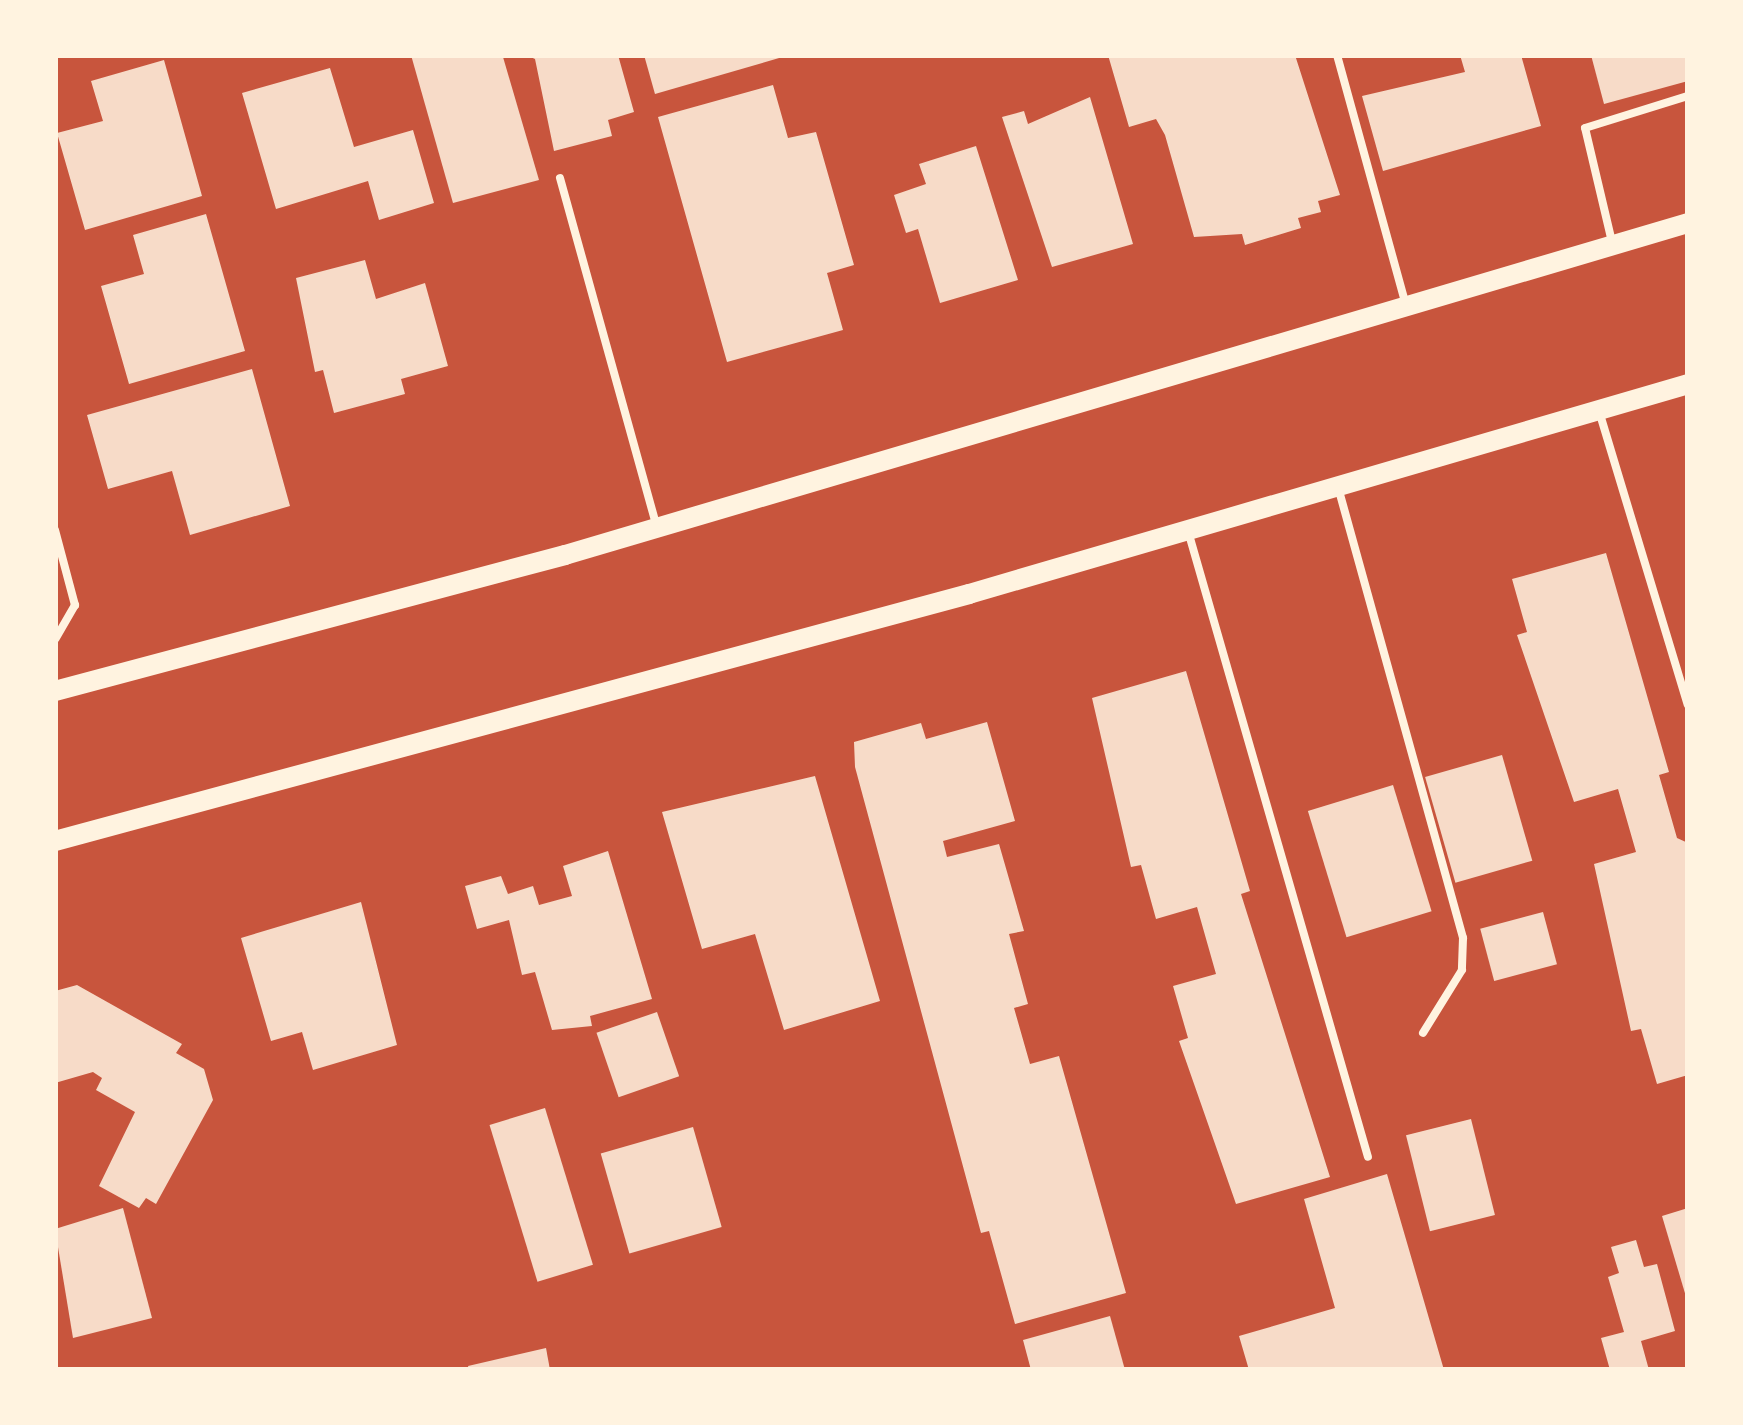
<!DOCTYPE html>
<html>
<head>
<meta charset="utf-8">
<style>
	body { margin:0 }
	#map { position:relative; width:1743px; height:1425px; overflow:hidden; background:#c8553d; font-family:Georgia,serif }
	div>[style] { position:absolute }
	.building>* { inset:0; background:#f7dbc8; transform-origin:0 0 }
	.service>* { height:8px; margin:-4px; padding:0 4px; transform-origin:4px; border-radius:4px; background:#fff3e0 }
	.secondary>* { height:20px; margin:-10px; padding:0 10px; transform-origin:10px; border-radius:10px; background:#fff3e0 }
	span { translate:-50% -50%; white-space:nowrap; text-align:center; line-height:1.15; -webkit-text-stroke:9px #fff3e0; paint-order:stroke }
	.frame { position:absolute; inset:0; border:58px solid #fff3e0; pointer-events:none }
</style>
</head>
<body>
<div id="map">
	<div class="building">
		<div style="clip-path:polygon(411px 55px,503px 57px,539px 180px,453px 203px)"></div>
		<div style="clip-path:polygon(526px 55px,618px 55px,634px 112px,608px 120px,612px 136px,554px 151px,535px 59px)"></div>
		<div style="clip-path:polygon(644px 55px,786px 55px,786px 56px,655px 94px)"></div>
		<div style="clip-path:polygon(1108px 55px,1295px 55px,1340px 195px,1318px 201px,1321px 212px,1298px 218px,1301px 228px,1245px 245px,1242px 234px,1194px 237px,1165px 135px,1156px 119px,1129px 127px)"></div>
		<div style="clip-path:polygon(1460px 55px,1521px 55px,1541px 126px,1383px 171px,1362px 96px,1465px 72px)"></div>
		<div style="clip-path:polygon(1591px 55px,1688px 55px,1688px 81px,1604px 104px)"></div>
		<div style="clip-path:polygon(164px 60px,202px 196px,85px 230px,57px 133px,103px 121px,91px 81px)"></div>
		<div style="clip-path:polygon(330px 68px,354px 147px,413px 130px,434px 203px,379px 220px,368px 181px,276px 209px,242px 93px)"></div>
		<div style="clip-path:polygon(773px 85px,788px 138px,816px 132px,854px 265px,827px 273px,843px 330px,727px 362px,658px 117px)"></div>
		<div style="clip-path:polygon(1090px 97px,1133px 244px,1052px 267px,1002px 117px,1024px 111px,1028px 124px)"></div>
		<div style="clip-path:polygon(976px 146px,1018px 280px,940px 303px,918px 229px,906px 233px,894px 195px,926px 184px,919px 164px)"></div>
		<div style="clip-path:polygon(206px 214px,245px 351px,129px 384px,101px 286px,144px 274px,133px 235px)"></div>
		<div style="clip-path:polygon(365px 260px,376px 299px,425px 283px,448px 366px,401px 379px,405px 394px,334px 413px,323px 370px,315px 372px,296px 278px)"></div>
		<div style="clip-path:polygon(252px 369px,290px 506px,190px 535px,172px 471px,108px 489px,87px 415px)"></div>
		<div style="clip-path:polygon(1606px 553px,1669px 772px,1659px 775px,1677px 838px,1688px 843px,1688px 1075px,1657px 1084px,1641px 1029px,1631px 1031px,1594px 864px,1636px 852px,1618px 789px,1574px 802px,1517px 635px,1527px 632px,1512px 579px)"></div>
		<div style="clip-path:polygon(1186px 671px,1250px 891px,1241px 894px,1330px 1177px,1236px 1204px,1179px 1041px,1188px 1038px,1173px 986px,1216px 974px,1197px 907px,1156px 919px,1141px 865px,1131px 867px,1092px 698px)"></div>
		<div style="clip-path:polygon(987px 722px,1015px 821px,943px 841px,947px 857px,999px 844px,1024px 931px,1009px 934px,1028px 1004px,1014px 1008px,1030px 1064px,1059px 1056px,1126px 1293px,1015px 1324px,989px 1231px,981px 1233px,855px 767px,854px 742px,921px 723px,926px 739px)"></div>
		<div style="left:1502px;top:755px;width:110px;height:80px;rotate:74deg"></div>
		<div style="clip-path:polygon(815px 776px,880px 1001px,784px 1030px,755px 934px,702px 949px,662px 812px)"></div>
		<div style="left:1393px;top:785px;width:132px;height:89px;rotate:73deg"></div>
		<div style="clip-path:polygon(608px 851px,652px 999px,590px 1016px,592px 1026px,552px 1030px,535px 972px,522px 975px,509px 920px,477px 929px,465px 886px,501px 876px,508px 894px,533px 886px,539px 905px,572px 896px,563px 866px)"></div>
		<div style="clip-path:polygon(361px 902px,397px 1045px,313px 1070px,302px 1032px,271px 1041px,241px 938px)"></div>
		<div style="left:1543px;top:912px;width:54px;height:65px;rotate:75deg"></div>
		<div style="clip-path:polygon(77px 985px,182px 1044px,176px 1053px,204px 1069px,213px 1100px,156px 1204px,146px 1198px,139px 1208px,99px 1186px,135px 1112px,96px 1090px,102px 1078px,93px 1072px,55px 1083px,55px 991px)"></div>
		<div style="left:657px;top:1012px;width:68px;height:64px;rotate:71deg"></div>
		<div style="left:545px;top:1108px;width:164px;height:58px;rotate:73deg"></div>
		<div style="left:1471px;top:1119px;width:99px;height:67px;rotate:76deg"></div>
		<div style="left:693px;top:1127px;width:104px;height:96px;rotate:74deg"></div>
		<div style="clip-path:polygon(1387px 1174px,1444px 1370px,1249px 1370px,1239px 1336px,1335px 1308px,1304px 1199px)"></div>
		<div style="clip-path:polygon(123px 1208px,152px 1318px,73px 1338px,55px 1229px)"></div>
		<div style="clip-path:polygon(1688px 1208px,1688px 1300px,1687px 1300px,1662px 1216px)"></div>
		<div style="clip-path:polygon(1636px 1240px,1644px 1267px,1657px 1264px,1675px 1331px,1641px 1341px,1649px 1370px,1610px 1370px,1601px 1338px,1624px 1332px,1608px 1277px,1619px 1273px,1611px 1247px)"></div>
		<div style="clip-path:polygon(1110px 1316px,1125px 1370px,1031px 1370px,1023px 1340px)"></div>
		<div style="clip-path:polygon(546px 1348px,550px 1370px,469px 1370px,468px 1366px)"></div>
	</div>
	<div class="service">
		<div style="left:1337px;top:55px;width:256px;rotate:74.6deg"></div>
		<div style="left:560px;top:178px;width:363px;rotate:74.5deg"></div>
		<div style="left:1612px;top:242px;width:117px;rotate:-103.3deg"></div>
		<div style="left:1585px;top:128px;width:108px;rotate:-17.3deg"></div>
		<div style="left:1599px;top:411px;width:307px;rotate:73.2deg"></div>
		<div style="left:1338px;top:487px;width:468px;rotate:74.5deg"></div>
		<div style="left:1463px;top:938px;width:32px;rotate:92deg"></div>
		<div style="left:1462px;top:970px;width:74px;rotate:121.8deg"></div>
		<div style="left:55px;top:530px;width:78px;rotate:75.1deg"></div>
		<div style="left:75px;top:605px;width:39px;rotate:120deg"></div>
		<div style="left:1188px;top:531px;width:651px;rotate:73.96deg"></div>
	</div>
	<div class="secondary">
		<div style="left:55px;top:691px;width:528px;rotate:-14.93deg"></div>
		<div style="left:565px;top:555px;width:1171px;rotate:-16.47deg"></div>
		<div style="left:55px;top:841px;width:947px;rotate:-15.12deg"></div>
		<div style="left:969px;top:594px;width:749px;rotate:-16.28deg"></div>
	</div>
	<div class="frame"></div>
</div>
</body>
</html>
